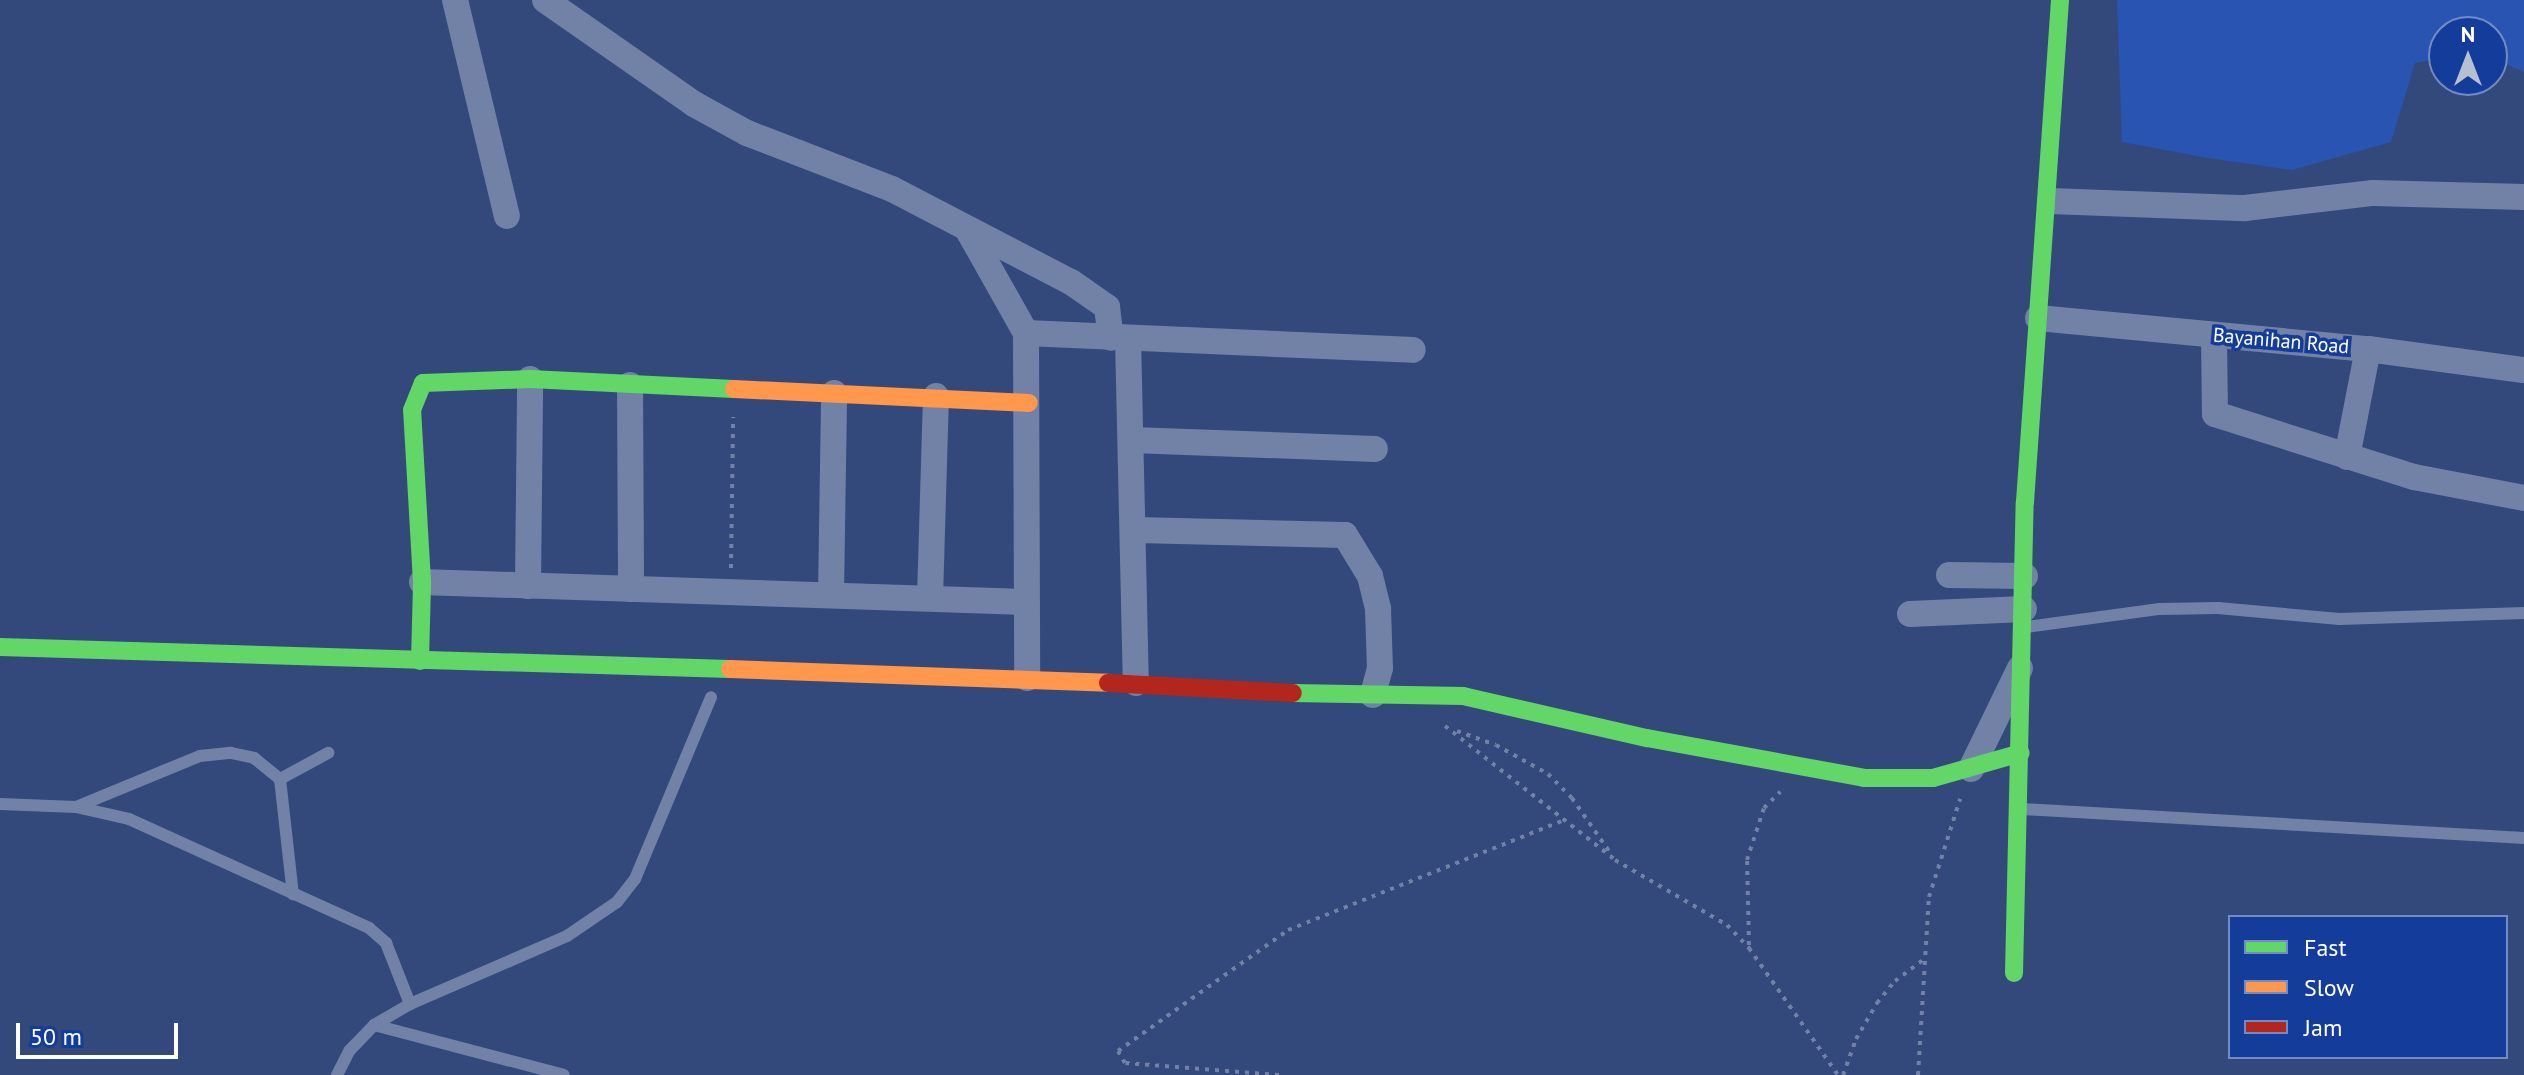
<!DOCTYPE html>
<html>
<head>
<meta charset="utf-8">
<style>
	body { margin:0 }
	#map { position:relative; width:2524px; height:1075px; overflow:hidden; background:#33497c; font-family:"PT Sans",sans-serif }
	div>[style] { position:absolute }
	.green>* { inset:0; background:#2954b1 }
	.path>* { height:4px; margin-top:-2px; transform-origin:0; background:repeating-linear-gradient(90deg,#7282a6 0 4px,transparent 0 10px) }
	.lane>* { height:12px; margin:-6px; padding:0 6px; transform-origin:6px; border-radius:6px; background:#7282a6 }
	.street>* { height:26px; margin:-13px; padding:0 13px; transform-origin:13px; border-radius:13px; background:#7282a6 }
	.fast>* { height:18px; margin:-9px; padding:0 9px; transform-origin:9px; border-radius:9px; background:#63d668 }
	.slow>* { height:18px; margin:-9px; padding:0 9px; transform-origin:9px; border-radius:9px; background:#ff974d }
	.jam>* { height:18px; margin:-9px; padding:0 9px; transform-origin:9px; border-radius:9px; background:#b3261e }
	span { translate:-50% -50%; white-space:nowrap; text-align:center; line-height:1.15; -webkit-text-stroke:7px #143d9b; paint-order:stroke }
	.street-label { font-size:20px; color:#fff }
	.legend { position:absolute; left:2228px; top:915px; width:280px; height:144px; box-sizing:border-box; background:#143d9b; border:2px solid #728bc3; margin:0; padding:10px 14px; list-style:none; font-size:24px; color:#fff }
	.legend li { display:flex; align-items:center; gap:16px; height:40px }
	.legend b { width:40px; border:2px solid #728bc3 }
	.north { position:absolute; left:2428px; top:16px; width:80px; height:80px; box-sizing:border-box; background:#143d9b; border:2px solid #728bc3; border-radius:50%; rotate:0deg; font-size:22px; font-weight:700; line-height:32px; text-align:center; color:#fff }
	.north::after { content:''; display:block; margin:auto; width:28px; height:36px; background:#b8bfd1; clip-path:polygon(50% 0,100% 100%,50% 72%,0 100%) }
	.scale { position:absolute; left:16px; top:1023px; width:162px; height:36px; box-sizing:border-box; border:4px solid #fff; border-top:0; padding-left:10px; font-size:24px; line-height:28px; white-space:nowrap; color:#fff; -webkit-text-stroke:6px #143d9b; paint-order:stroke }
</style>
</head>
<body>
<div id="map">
	<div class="green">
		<div style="clip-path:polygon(2117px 0,2524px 0,2524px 72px,2492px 58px,2492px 32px,2444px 32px,2444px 58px,2415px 63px,2391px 142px,2292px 170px,2208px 158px,2122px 142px)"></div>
	</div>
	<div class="path">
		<div style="left:731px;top:568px;width:151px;rotate:-89.2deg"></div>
		<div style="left:1445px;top:726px;width:216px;rotate:38.2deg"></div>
		<div style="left:1615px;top:860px;width:129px;rotate:30.1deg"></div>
		<div style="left:1727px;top:925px;width:32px;rotate:46deg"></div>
		<div style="left:1749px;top:948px;width:155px;rotate:55deg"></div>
		<div style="left:1457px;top:731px;width:41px;rotate:19.7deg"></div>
		<div style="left:1496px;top:745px;width:60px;rotate:29.1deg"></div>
		<div style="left:1548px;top:774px;width:34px;rotate:45deg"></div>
		<div style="left:1572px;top:798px;width:68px;rotate:55.1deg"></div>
		<div style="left:1749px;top:945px;width:85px;rotate:-91.3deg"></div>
		<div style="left:1747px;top:860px;width:55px;rotate:-71.9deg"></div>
		<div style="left:1764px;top:808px;width:23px;rotate:-45deg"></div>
		<div style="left:1279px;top:1075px;width:154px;rotate:-175.5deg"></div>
		<div style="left:1125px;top:1063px;width:14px;rotate:-120deg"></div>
		<div style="left:1118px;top:1051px;width:209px;rotate:-35.4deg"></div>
		<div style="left:1288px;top:930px;width:297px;rotate:-21.7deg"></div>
		<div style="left:1843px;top:1075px;width:38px;rotate:-70deg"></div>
		<div style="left:1856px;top:1039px;width:42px;rotate:-59.7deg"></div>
		<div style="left:1877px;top:1003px;width:28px;rotate:-51deg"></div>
		<div style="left:1895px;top:981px;width:36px;rotate:-37deg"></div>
		<div style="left:1918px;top:1075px;width:178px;rotate:-86.5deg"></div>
		<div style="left:1929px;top:897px;width:103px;rotate:-72.4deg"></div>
	</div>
	<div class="lane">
		<div style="left:2026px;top:627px;width:135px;rotate:-7.7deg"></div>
		<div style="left:2160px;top:609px;width:58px;rotate:-1deg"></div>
		<div style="left:2218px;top:608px;width:122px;rotate:5.2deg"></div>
		<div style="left:2340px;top:619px;width:184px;rotate:-1.9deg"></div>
		<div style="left:280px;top:779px;width:55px;rotate:-28.4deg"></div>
		<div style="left:0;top:804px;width:76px;rotate:2.3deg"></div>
		<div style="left:76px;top:807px;width:54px;rotate:12.8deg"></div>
		<div style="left:129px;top:819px;width:264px;rotate:24.4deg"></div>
		<div style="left:369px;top:928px;width:23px;rotate:41deg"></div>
		<div style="left:386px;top:943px;width:66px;rotate:68.5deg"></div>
		<div style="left:76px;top:807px;width:134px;rotate:-22.4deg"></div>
		<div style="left:200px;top:756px;width:31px;rotate:-6deg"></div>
		<div style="left:231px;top:753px;width:24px;rotate:12deg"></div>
		<div style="left:254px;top:758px;width:33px;rotate:39deg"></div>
		<div style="left:280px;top:779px;width:116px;rotate:83.6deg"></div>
		<div style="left:2023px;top:809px;width:502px;rotate:3.31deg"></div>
		<div style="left:374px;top:1025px;width:196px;rotate:14.7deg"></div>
		<div style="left:337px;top:1075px;width:28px;rotate:-63deg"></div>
		<div style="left:350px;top:1050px;width:35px;rotate:-46deg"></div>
		<div style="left:374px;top:1025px;width:42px;rotate:-30.3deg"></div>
		<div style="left:410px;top:1004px;width:171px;rotate:-23.4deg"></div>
		<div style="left:567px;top:936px;width:60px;rotate:-34.2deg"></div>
		<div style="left:617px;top:902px;width:29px;rotate:-52deg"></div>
		<div style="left:635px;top:879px;width:197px;rotate:-67.3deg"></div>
	</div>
	<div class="street">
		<div style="left:455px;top:0;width:222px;rotate:76.5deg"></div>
		<div style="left:545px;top:0;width:182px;rotate:34.9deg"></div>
		<div style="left:694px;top:104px;width:60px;rotate:28.7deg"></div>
		<div style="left:747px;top:133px;width:155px;rotate:21.1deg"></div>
		<div style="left:892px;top:189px;width:202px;rotate:27.5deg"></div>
		<div style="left:1071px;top:282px;width:44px;rotate:34.8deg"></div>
		<div style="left:1107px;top:307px;width:31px;rotate:83deg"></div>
		<div style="left:2050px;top:201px;width:195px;rotate:2.1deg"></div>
		<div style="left:2245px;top:208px;width:129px;rotate:-6.7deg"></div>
		<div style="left:2373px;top:193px;width:151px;rotate:1.5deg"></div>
		<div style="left:969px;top:232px;width:116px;rotate:60.6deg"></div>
		<div style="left:1026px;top:333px;width:345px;rotate:89.8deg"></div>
		<div style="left:2038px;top:318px;width:331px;rotate:5.4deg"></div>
		<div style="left:2368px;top:349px;width:157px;rotate:7.7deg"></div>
		<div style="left:1026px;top:333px;width:387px;rotate:2.5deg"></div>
		<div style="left:2214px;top:336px;width:78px;rotate:89.3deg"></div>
		<div style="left:2215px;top:414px;width:209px;rotate:17.6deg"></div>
		<div style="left:2414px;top:477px;width:112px;rotate:10.8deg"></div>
		<div style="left:1128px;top:338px;width:345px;rotate:88.7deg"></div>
		<div style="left:630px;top:385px;width:204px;rotate:89.7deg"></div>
		<div style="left:1132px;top:440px;width:243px;rotate:2.1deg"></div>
		<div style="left:2347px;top:457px;width:110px;rotate:-79deg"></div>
		<div style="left:1136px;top:530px;width:209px;rotate:1.4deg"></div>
		<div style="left:1345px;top:535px;width:48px;rotate:58.6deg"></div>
		<div style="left:1370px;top:576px;width:34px;rotate:76deg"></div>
		<div style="left:1378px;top:609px;width:59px;rotate:88.1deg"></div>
		<div style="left:1380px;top:668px;width:28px;rotate:105deg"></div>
		<div style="left:1949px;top:575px;width:76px;rotate:0.8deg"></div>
		<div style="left:422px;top:582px;width:605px;rotate:1.89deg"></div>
		<div style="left:528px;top:586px;width:207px;rotate:-89.4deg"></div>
		<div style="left:831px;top:594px;width:201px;rotate:-89.1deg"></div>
		<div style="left:930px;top:598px;width:202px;rotate:-88.3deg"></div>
		<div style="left:1910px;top:614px;width:114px;rotate:-2.5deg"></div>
		<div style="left:1971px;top:769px;width:112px;rotate:-64.1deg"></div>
	</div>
	<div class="fast">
		<div style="left:0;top:647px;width:730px;rotate:1.73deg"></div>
		<div style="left:420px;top:661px;width:79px;rotate:-88.5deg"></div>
		<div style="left:422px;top:582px;width:172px;rotate:-93.3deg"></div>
		<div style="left:412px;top:410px;width:29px;rotate:-68deg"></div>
		<div style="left:423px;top:383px;width:107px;rotate:-2.1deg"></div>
		<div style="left:530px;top:379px;width:204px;rotate:2.8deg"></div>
		<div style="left:1293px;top:693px;width:170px;rotate:1deg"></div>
		<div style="left:1463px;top:696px;width:189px;rotate:12.9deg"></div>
		<div style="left:1647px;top:738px;width:221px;rotate:10.4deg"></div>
		<div style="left:1864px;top:778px;width:69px"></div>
		<div style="left:1933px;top:778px;width:91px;rotate:-15.9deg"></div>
		<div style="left:2014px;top:973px;width:471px;rotate:-88.7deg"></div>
		<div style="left:2025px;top:502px;width:503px;rotate:-86.01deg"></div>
	</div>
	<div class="slow">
		<div style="left:734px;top:389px;width:295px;rotate:2.7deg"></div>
		<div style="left:730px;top:669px;width:378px;rotate:2.1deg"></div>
	</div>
	<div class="jam">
		<div style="left:1108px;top:683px;width:185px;rotate:3.1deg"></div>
	</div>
	<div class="street-label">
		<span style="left:2281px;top:341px;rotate:5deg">Bayanihan Road</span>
	</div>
	<ul class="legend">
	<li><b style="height:10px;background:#63d668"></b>Fast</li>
	<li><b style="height:10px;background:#ff974d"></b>Slow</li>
	<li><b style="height:10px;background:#b3261e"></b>Jam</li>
	</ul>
	<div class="north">N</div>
	<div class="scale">50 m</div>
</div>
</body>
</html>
